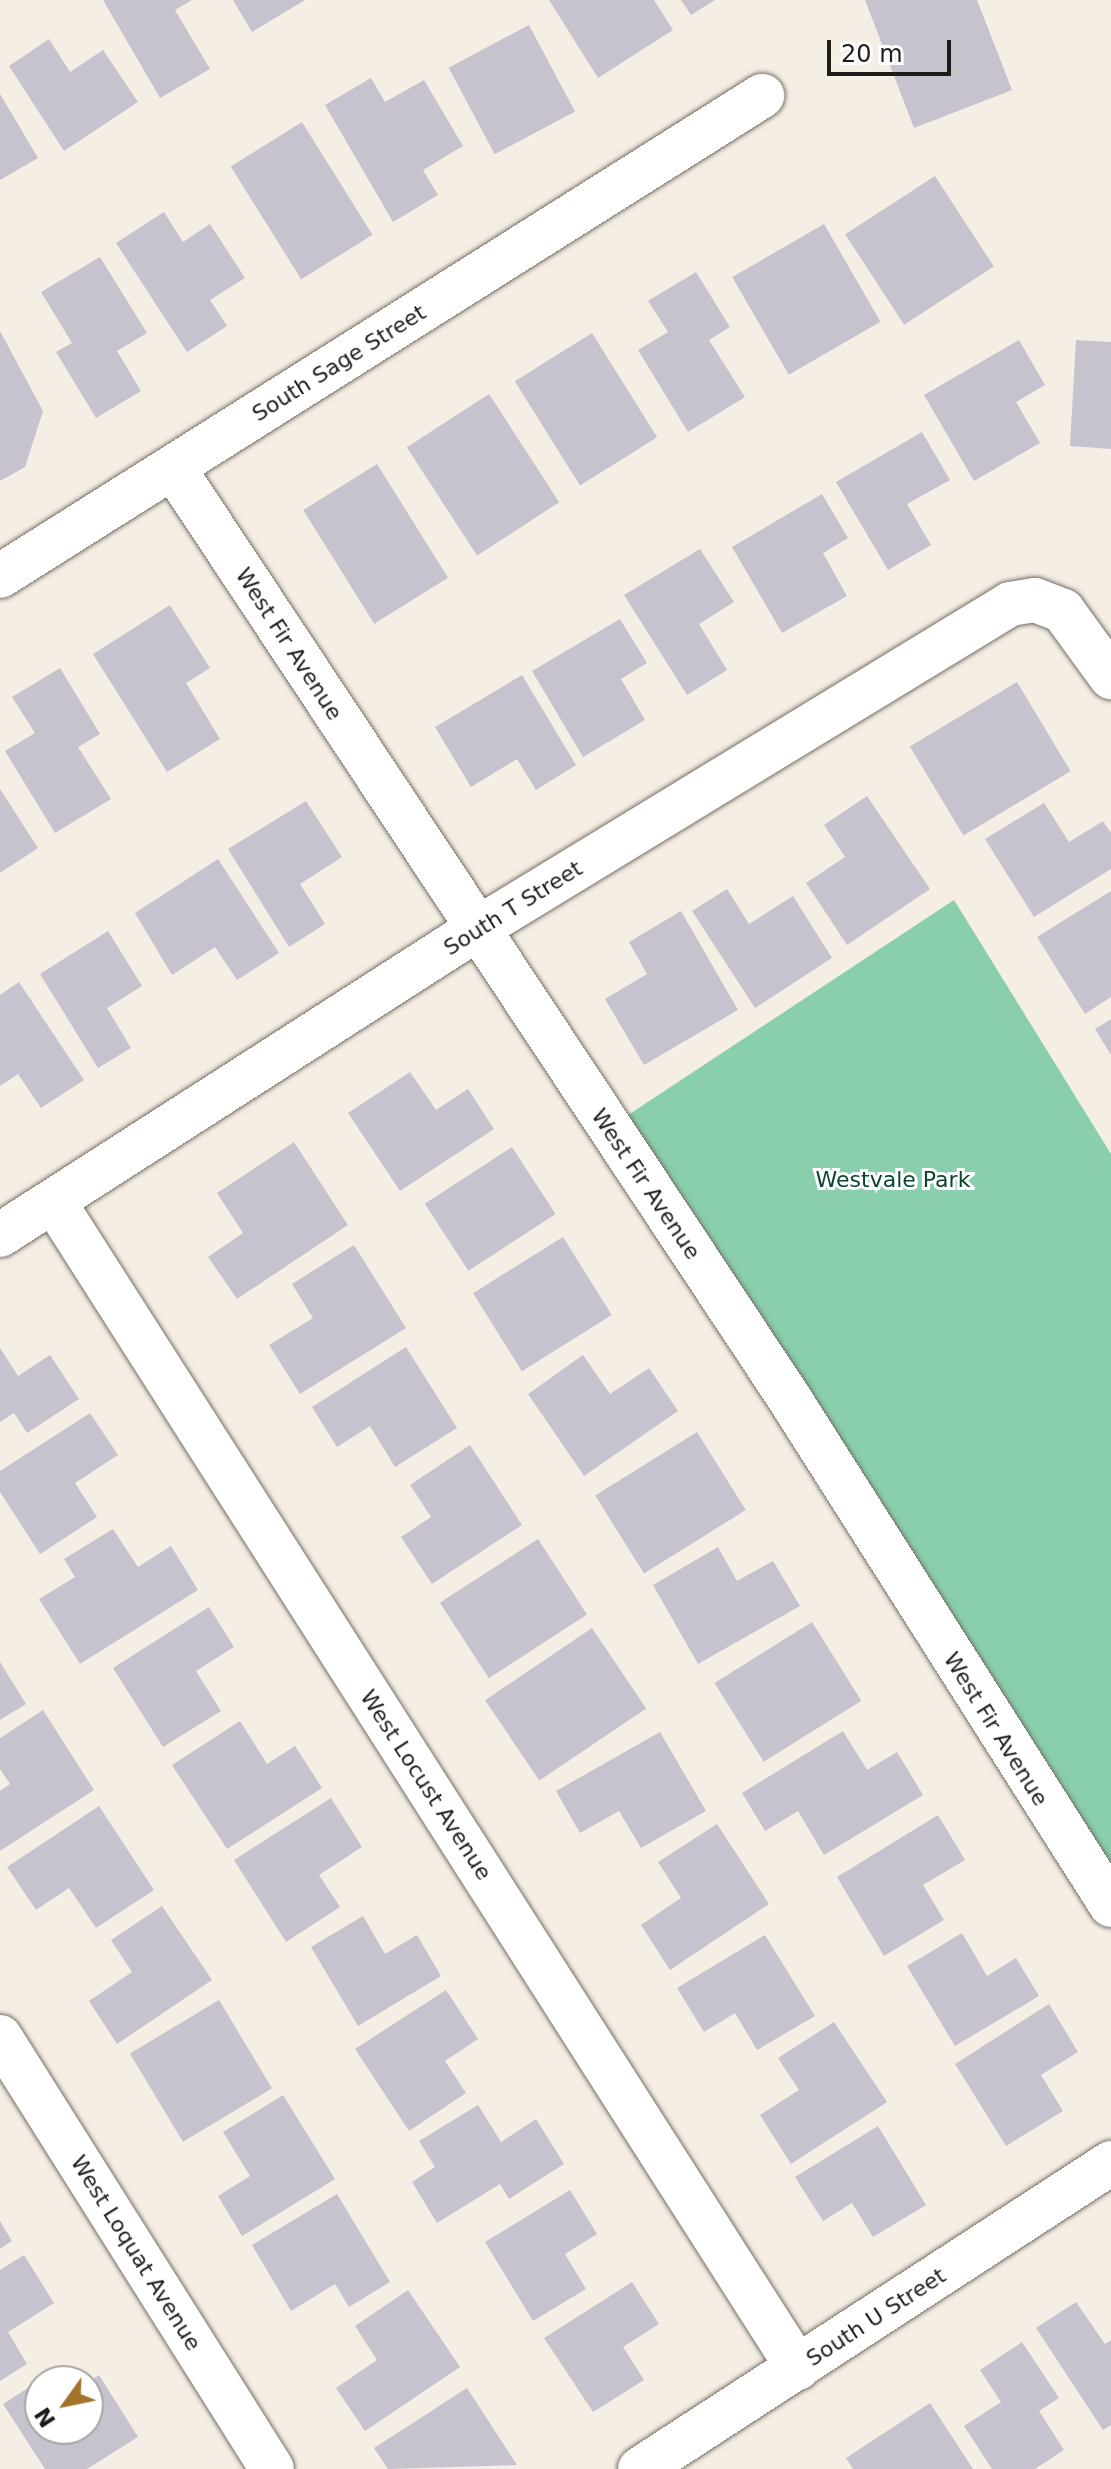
<!DOCTYPE html>
<html>
<head>
<meta charset="utf-8">
<style>
	body { margin:0 }
	#map { position:relative; width:1111px; height:2469px; overflow:hidden; background:#f5eee4; font-family:"DejaVu Sans",sans-serif }
	div>[style] { position:absolute }
	.green>* { inset:0; background:#89cead }
	.building>* { inset:0; background:#c6c3ce; transform-origin:0 0 }
	.roads { filter:drop-shadow(0 0 2px #756f66) drop-shadow(0 0 2px #756f66) }
	.minor>* { height:44px; margin:-22px; padding:0 22px; transform-origin:22px; border-radius:22px; background:#fff }
	span { translate:-50% -50%; white-space:nowrap; text-align:center; line-height:1.15; -webkit-text-stroke:6px #fff; paint-order:stroke }
	.street-label { font-size:22px; color:#1f1d19 }
	.park-label { font-size:22px; color:#09452f }
	.north { position:absolute; left:24px; top:2365px; width:80px; height:80px; box-sizing:border-box; background:#fff; border:2px solid #a5a5a3; border-radius:50%; rotate:237deg; font-size:22px; font-weight:700; line-height:32px; text-align:center; color:#1f1d19 }
	.north::after { content:''; display:block; margin:auto; width:28px; height:36px; background:#a5722a; clip-path:polygon(50% 0,100% 100%,50% 72%,0 100%) }
	.scale { position:absolute; left:827px; top:40px; width:124px; height:36px; box-sizing:border-box; border:4px solid #1f1d19; border-top:0; padding-left:10px; font-size:24px; line-height:28px; white-space:nowrap; color:#1f1d19; -webkit-text-stroke:6px #fff; paint-order:stroke }
</style>
</head>
<body>
<div id="map">
	<div class="green">
		<div style="clip-path:polygon(954px 900px,1111px 1154px,1111px 1891px,619px 1121px)"></div>
	</div>
	<div class="building">
		<div style="clip-path:polygon(103px 0,192px 0,175px 10px,210px 69px,160px 98px)"></div>
		<div style="clip-path:polygon(233px 0,305px 0,252px 32px)"></div>
		<div style="clip-path:polygon(549px 0,654px 0,673px 30px,598px 78px)"></div>
		<div style="clip-path:polygon(681px 0,715px 0,691px 15px)"></div>
		<div style="clip-path:polygon(865px 0,977px 0,1012px 90px,914px 128px)"></div>
		<div style="left:529px;top:25px;width:98px;height:91px;rotate:62deg"></div>
		<div style="clip-path:polygon(49px 39px,70px 72px,103px 50px,138px 102px,64px 151px,9px 66px)"></div>
		<div style="clip-path:polygon(371px 78px,385px 102px,424px 80px,463px 146px,423px 170px,438px 195px,393px 222px,325px 105px)"></div>
		<div style="clip-path:polygon(0 94px,38px 158px,0 180px)"></div>
		<div style="left:302px;top:122px;width:133px;height:84px;rotate:58deg"></div>
		<div style="left:935px;top:176px;width:108px;height:107px;rotate:57deg"></div>
		<div style="clip-path:polygon(164px 212px,183px 242px,210px 224px,245px 278px,210px 300px,227px 326px,187px 352px,116px 243px)"></div>
		<div style="left:824px;top:224px;width:113px;height:106px;rotate:60deg"></div>
		<div style="clip-path:polygon(100px 257px,147px 333px,117px 351px,141px 391px,96px 418px,56px 352px,72px 343px,41px 292px)"></div>
		<div style="clip-path:polygon(696px 272px,730px 327px,709px 340px,745px 397px,688px 432px,638px 350px,668px 332px,648px 301px)"></div>
		<div style="clip-path:polygon(0 331px,43px 411px,25px 467px,0 481px)"></div>
		<div style="left:592px;top:333px;width:123px;height:91px;rotate:58deg"></div>
		<div style="clip-path:polygon(1019px 340px,1045px 385px,1016px 402px,1040px 443px,974px 481px,924px 395px)"></div>
		<div style="clip-path:polygon(1076px 340px,1111px 342px,1111px 449px,1070px 446px)"></div>
		<div style="left:489px;top:394px;width:129px;height:98px;rotate:57deg"></div>
		<div style="clip-path:polygon(922px 432px,950px 480px,907px 504px,931px 545px,888px 570px,836px 482px)"></div>
		<div style="left:377px;top:464px;width:134px;height:87px;rotate:58deg"></div>
		<div style="clip-path:polygon(822px 494px,848px 538px,823px 553px,847px 596px,782px 633px,732px 547px)"></div>
		<div style="clip-path:polygon(700px 549px,734px 602px,699px 624px,727px 670px,687px 695px,624px 595px)"></div>
		<div style="clip-path:polygon(170px 605px,210px 668px,186px 683px,220px 739px,167px 772px,93px 654px)"></div>
		<div style="clip-path:polygon(620px 619px,647px 663px,621px 679px,645px 720px,583px 757px,532px 671px)"></div>
		<div style="clip-path:polygon(60px 668px,100px 734px,78px 747px,111px 799px,55px 833px,5px 751px,35px 733px,12px 697px)"></div>
		<div style="clip-path:polygon(522px 675px,576px 765px,536px 790px,517px 759px,471px 787px,435px 727px)"></div>
		<div style="left:1017px;top:682px;width:104px;height:125px;rotate:59deg"></div>
		<div style="clip-path:polygon(0 789px,38px 848px,0 873px)"></div>
		<div style="clip-path:polygon(867px 796px,930px 889px,847px 945px,806px 883px,845px 857px,824px 825px)"></div>
		<div style="clip-path:polygon(306px 801px,342px 857px,300px 884px,325px 924px,289px 947px,228px 849px)"></div>
		<div style="clip-path:polygon(1044px 803px,1069px 842px,1103px 821px,1111px 833px,1111px 869px,1034px 917px,985px 839px)"></div>
		<div style="clip-path:polygon(218px 859px,279px 953px,237px 980px,215px 947px,172px 975px,135px 913px)"></div>
		<div style="clip-path:polygon(727px 889px,749px 924px,793px 896px,832px 958px,755px 1008px,692px 911px)"></div>
		<div style="clip-path:polygon(1111px 891px,1111px 997px,1085px 1014px,1037px 937px)"></div>
		<div style="clip-path:polygon(681px 911px,738px 1010px,644px 1065px,605px 999px,647px 974px,629px 942px)"></div>
		<div style="clip-path:polygon(108px 931px,142px 986px,107px 1008px,131px 1048px,98px 1068px,40px 974px)"></div>
		<div style="clip-path:polygon(19px 982px,84px 1080px,41px 1108px,18px 1074px,0 1086px,0 995px)"></div>
		<div style="clip-path:polygon(1111px 1019px,1111px 1055px,1095px 1029px)"></div>
		<div style="clip-path:polygon(410px 1072px,436px 1110px,468px 1089px,494px 1129px,400px 1191px,348px 1113px)"></div>
		<div style="clip-path:polygon(294px 1142px,348px 1225px,237px 1299px,208px 1257px,243px 1233px,217px 1193px)"></div>
		<div style="left:512px;top:1147px;width:80px;height:104px;rotate:57deg"></div>
		<div style="left:563px;top:1237px;width:92px;height:106px;rotate:58deg"></div>
		<div style="clip-path:polygon(354px 1245px,406px 1328px,300px 1394px,269px 1345px,313px 1318px,292px 1284px)"></div>
		<div style="clip-path:polygon(406px 1347px,457px 1428px,395px 1467px,370px 1426px,337px 1447px,312px 1407px)"></div>
		<div style="clip-path:polygon(0 1348px,18px 1376px,50px 1355px,79px 1399px,27px 1433px,14px 1413px,0 1422px)"></div>
		<div style="clip-path:polygon(583px 1355px,610px 1394px,649px 1368px,678px 1411px,584px 1476px,528px 1394px)"></div>
		<div style="clip-path:polygon(90px 1413px,118px 1455px,75px 1483px,97px 1517px,40px 1554px,0 1492px,0 1471px)"></div>
		<div style="left:697px;top:1432px;width:92px;height:120px;rotate:58deg"></div>
		<div style="clip-path:polygon(470px 1445px,522px 1525px,432px 1584px,401px 1537px,431px 1517px,410px 1485px)"></div>
		<div style="clip-path:polygon(113px 1529px,138px 1567px,171px 1546px,198px 1590px,80px 1664px,39px 1599px,75px 1577px,64px 1559px)"></div>
		<div style="left:538px;top:1539px;width:90px;height:117px;rotate:57deg"></div>
		<div style="clip-path:polygon(718px 1547px,737px 1581px,773px 1561px,800px 1606px,698px 1664px,653px 1585px)"></div>
		<div style="clip-path:polygon(209px 1607px,234px 1647px,196px 1671px,221px 1711px,163px 1747px,113px 1668px)"></div>
		<div style="left:812px;top:1622px;width:93px;height:115px;rotate:58deg"></div>
		<div style="left:592px;top:1628px;width:97px;height:129px;rotate:56deg"></div>
		<div style="clip-path:polygon(0 1662px,26px 1704px,0 1720px)"></div>
		<div style="clip-path:polygon(43px 1710px,94px 1790px,0 1851px,0 1791px,10px 1784px,0 1769px,0 1738px)"></div>
		<div style="clip-path:polygon(240px 1721px,267px 1764px,295px 1746px,322px 1788px,227px 1849px,172px 1765px)"></div>
		<div style="clip-path:polygon(843px 1731px,867px 1770px,897px 1752px,923px 1795px,824px 1855px,798px 1811px,765px 1831px,742px 1793px)"></div>
		<div style="clip-path:polygon(660px 1732px,706px 1811px,641px 1848px,619px 1811px,580px 1833px,556px 1791px)"></div>
		<div style="clip-path:polygon(331px 1798px,362px 1847px,319px 1875px,340px 1907px,286px 1942px,234px 1860px)"></div>
		<div style="clip-path:polygon(99px 1806px,154px 1890px,96px 1928px,69px 1888px,36px 1910px,7px 1867px)"></div>
		<div style="clip-path:polygon(938px 1815px,965px 1860px,923px 1885px,944px 1920px,884px 1956px,837px 1877px)"></div>
		<div style="clip-path:polygon(717px 1824px,769px 1904px,670px 1970px,641px 1925px,681px 1898px,658px 1862px)"></div>
		<div style="clip-path:polygon(162px 1906px,212px 1980px,117px 2044px,89px 2001px,132px 1972px,111px 1940px)"></div>
		<div style="clip-path:polygon(363px 1916px,385px 1954px,417px 1935px,441px 1976px,358px 2026px,311px 1947px)"></div>
		<div style="clip-path:polygon(962px 1933px,987px 1976px,1016px 1958px,1039px 1996px,955px 2046px,907px 1966px)"></div>
		<div style="clip-path:polygon(765px 1935px,815px 2016px,757px 2050px,735px 2013px,704px 2032px,677px 1988px)"></div>
		<div style="clip-path:polygon(446px 1990px,478px 2039px,445px 2061px,466px 2093px,409px 2131px,355px 2049px)"></div>
		<div style="left:219px;top:2000px;width:103px;height:104px;rotate:59deg"></div>
		<div style="clip-path:polygon(1049px 2004px,1078px 2052px,1041px 2075px,1063px 2111px,1006px 2146px,955px 2064px)"></div>
		<div style="clip-path:polygon(834px 2022px,887px 2102px,791px 2164px,760px 2115px,799px 2090px,778px 2058px)"></div>
		<div style="clip-path:polygon(283px 2095px,335px 2179px,242px 2236px,218px 2196px,250px 2176px,223px 2132px)"></div>
		<div style="clip-path:polygon(478px 2105px,501px 2142px,536px 2119px,564px 2164px,509px 2199px,500px 2184px,437px 2223px,412px 2182px,435px 2167px,419px 2141px)"></div>
		<div style="clip-path:polygon(878px 2126px,926px 2205px,873px 2237px,852px 2203px,823px 2221px,795px 2177px)"></div>
		<div style="clip-path:polygon(570px 2190px,597px 2234px,565px 2254px,586px 2289px,533px 2321px,485px 2242px)"></div>
		<div style="clip-path:polygon(337px 2194px,390px 2282px,349px 2307px,335px 2284px,291px 2311px,252px 2245px)"></div>
		<div style="clip-path:polygon(0 2221px,12px 2241px,0 2249px)"></div>
		<div style="clip-path:polygon(24px 2255px,54px 2303px,8px 2332px,27px 2364px,0 2381px,0 2270px)"></div>
		<div style="clip-path:polygon(632px 2282px,659px 2324px,623px 2347px,644px 2380px,593px 2412px,544px 2338px)"></div>
		<div style="clip-path:polygon(408px 2290px,460px 2367px,365px 2431px,336px 2388px,377px 2360px,355px 2326px)"></div>
		<div style="clip-path:polygon(1076px 2302px,1105px 2344px,1111px 2340px,1111px 2425px,1103px 2430px,1036px 2328px)"></div>
		<div style="clip-path:polygon(1022px 2342px,1059px 2398px,1039px 2411px,1064px 2450px,1035px 2469px,992px 2469px,964px 2426px,1001px 2402px,980px 2370px)"></div>
		<div style="clip-path:polygon(99px 2375px,138px 2437px,87px 2469px,45px 2469px,3px 2404px,45px 2377px,47px 2381px,40px 2381px,40px 2429px,88px 2429px,88px 2382px)"></div>
		<div style="clip-path:polygon(467px 2388px,517px 2465px,388px 2469px,374px 2448px)"></div>
		<div style="clip-path:polygon(930px 2403px,973px 2469px,853px 2469px,846px 2458px)"></div>
	</div>
	<div class="roads">
		<div class="minor">
			<div style="left:174px;top:469px;width:1118px;rotate:56.49deg"></div>
			<div style="left:791px;top:1401px;width:597px;rotate:57.59deg"></div>
			<div style="left:0;top:576px;width:901px;rotate:-32.21deg"></div>
			<div style="left:54px;top:1202px;width:1383px;rotate:57.46deg"></div>
			<div style="left:0;top:1235px;width:567px;rotate:-32.68deg"></div>
			<div style="left:477px;top:929px;width:624px;rotate:-31.37deg"></div>
			<div style="left:1010px;top:604px;width:25px;rotate:-9deg"></div>
			<div style="left:1035px;top:600px;width:30px;rotate:21deg"></div>
			<div style="left:1063px;top:611px;width:82px;rotate:54deg"></div>
			<div style="left:0;top:2037px;width:510px;rotate:57.8deg"></div>
			<div style="left:640px;top:2469px;width:562px;rotate:-33.01deg"></div>
		</div>
	</div>
	<div class="street-label">
		<span style="left:339px;top:363px;rotate:-32deg">South Sage Street</span>
		<span style="left:289px;top:644px;rotate:57deg">West Fir Avenue</span>
		<span style="left:513px;top:908px;rotate:-32deg">South T Street</span>
		<span style="left:646px;top:1184px;rotate:56deg">West Fir Avenue</span>
		<span style="left:996px;top:1729px;rotate:58deg">West Fir Avenue</span>
		<span style="left:426px;top:1785px;rotate:57deg">West Locust Avenue</span>
		<span style="left:136px;top:2253px;rotate:58deg">West Loquat Avenue</span>
		<span style="left:876px;top:2317px;rotate:-33deg">South U Street</span>
	</div>
	<div class="park-label">
		<span style="left:893px;top:1180px">Westvale Park</span>
	</div>
	<div class="north">N</div>
	<div class="scale">20 m</div>
</div>
</body>
</html>
